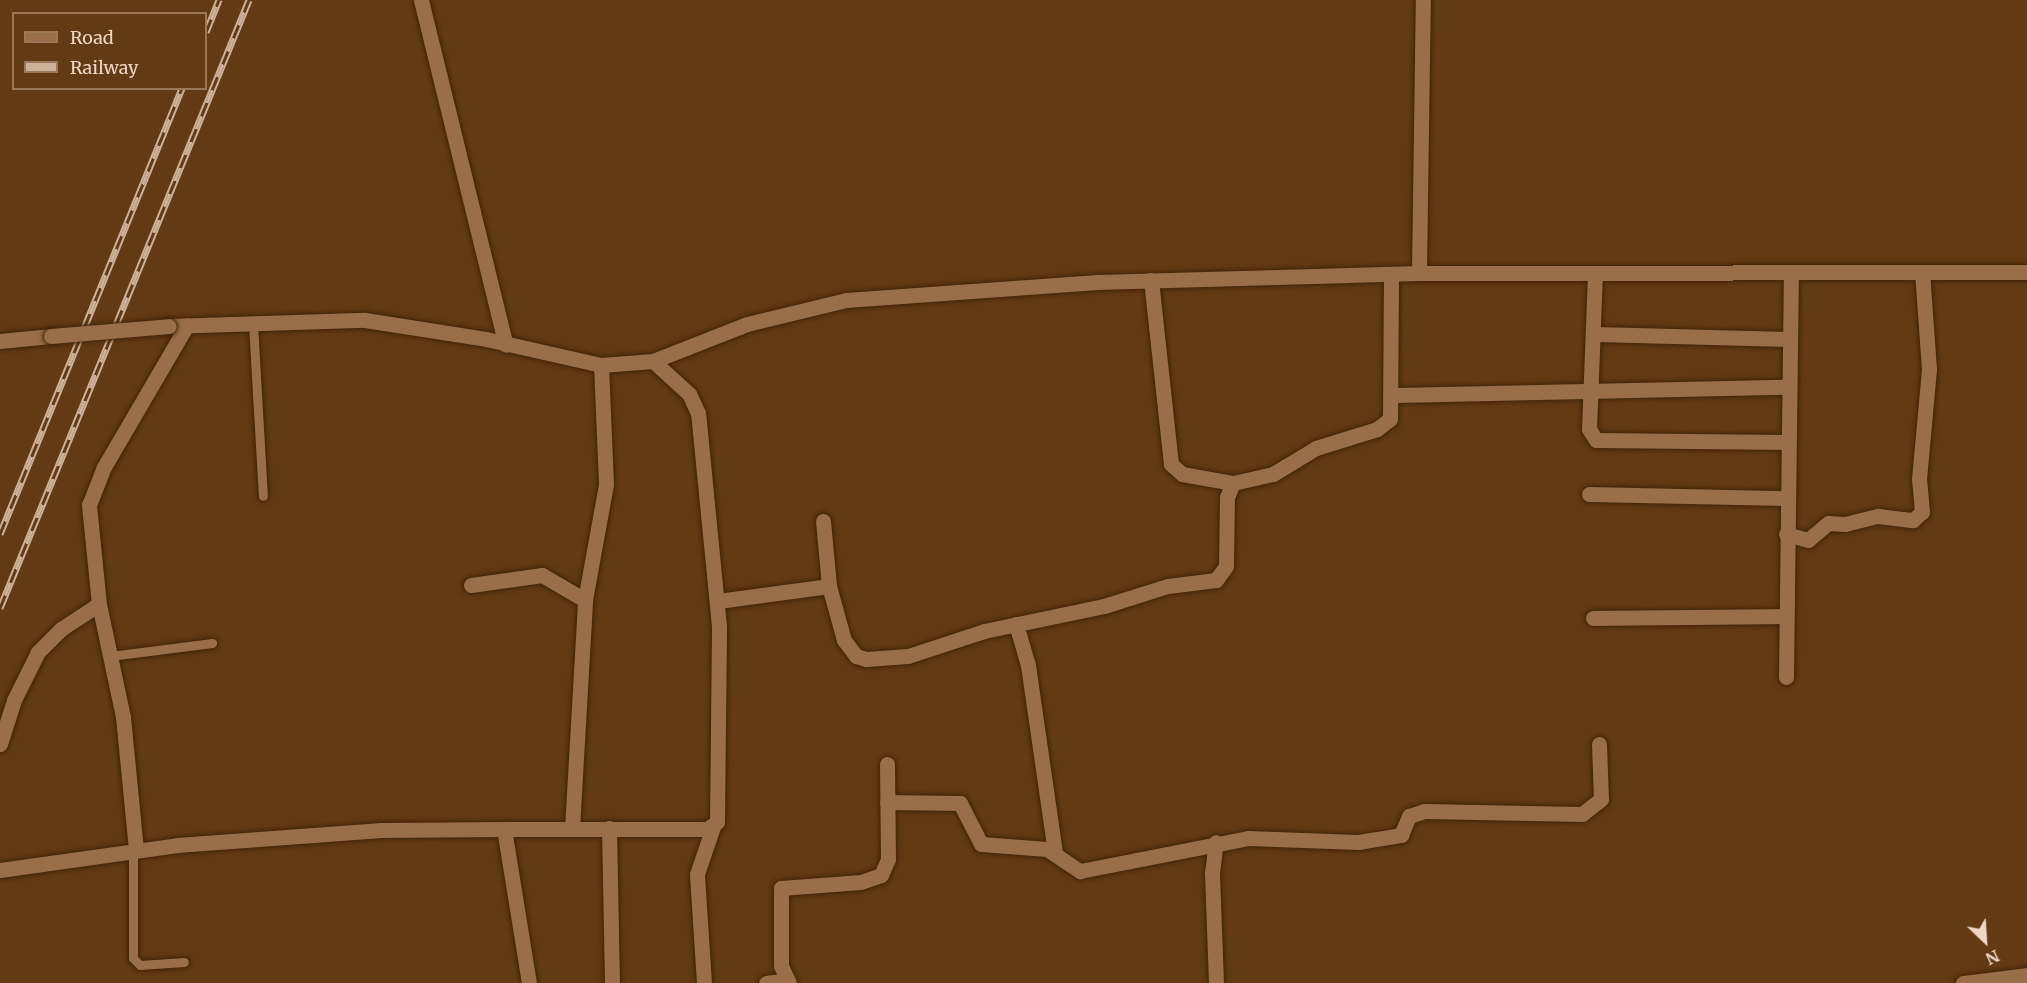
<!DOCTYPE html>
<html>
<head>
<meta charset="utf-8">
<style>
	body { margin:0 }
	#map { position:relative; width:2027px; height:983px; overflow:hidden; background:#623a13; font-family:Merriweather,serif }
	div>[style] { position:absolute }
	.roads { filter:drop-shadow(0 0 2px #402305) drop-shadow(0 0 2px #402305) }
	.lane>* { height:9px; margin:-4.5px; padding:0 4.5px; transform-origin:4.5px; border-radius:4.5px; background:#996e49 }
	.street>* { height:15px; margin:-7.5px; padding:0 7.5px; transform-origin:7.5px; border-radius:7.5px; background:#996e49 }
	.secondary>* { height:15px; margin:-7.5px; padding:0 7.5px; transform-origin:7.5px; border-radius:7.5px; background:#996e49 }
	.rail>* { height:7px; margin-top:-3.5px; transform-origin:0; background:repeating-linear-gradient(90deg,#623a13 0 14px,#cdb299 0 28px); box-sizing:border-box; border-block:2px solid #cdb299 }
	.bridges { filter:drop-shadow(0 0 2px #402305) drop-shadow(0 0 2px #402305) }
	.secondary-bridge>* { height:15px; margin:-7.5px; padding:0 7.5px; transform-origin:7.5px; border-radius:7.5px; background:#996e49 }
	span { translate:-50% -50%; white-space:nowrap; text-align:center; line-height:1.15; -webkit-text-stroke:4.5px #623a13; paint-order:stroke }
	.legend { position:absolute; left:12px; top:12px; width:195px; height:78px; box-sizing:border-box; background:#623a13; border:2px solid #9a7959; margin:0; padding:8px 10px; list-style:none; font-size:18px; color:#efd7c3 }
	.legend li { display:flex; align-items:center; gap:12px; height:30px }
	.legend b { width:30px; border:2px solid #9a7959 }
	.north { position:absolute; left:1955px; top:911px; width:60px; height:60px; -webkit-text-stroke:4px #623a13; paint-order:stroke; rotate:155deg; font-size:16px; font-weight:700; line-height:24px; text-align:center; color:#efd7c3 }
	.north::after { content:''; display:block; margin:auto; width:21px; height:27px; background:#efd7c3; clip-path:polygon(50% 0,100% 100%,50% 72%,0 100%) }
</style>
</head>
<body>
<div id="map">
	<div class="roads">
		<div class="lane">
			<div style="left:253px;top:324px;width:172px;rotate:86.7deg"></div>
			<div style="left:110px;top:656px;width:103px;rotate:-7.3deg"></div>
			<div style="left:133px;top:850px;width:108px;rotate:90deg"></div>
			<div style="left:133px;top:958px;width:10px;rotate:45deg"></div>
			<div style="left:140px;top:965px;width:44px;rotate:-3.9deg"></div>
		</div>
		<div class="street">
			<div style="left:421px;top:0;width:355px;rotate:76.2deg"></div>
			<div style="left:1419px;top:273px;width:273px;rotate:-89.2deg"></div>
			<div style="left:1595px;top:273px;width:156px;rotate:92.2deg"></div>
			<div style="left:1589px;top:429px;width:13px;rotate:58deg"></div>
			<div style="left:1596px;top:440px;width:191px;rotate:0.6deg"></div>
			<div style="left:1151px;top:280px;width:185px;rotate:83.8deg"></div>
			<div style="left:1171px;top:464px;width:15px;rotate:42deg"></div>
			<div style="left:1182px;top:474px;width:52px;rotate:10deg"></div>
			<div style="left:1594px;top:334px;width:196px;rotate:1.5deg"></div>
			<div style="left:1392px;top:395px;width:397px;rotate:-1.2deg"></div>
			<div style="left:1589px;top:494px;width:197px;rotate:1.2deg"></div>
			<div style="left:823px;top:521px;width:65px;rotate:84.7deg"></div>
			<div style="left:829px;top:586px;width:56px;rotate:74.5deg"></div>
			<div style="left:844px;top:640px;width:20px;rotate:53deg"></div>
			<div style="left:856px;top:656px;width:10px;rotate:17deg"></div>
			<div style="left:866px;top:659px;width:42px;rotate:-4.1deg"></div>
			<div style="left:908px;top:656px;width:80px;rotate:-18.2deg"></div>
			<div style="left:984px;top:631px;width:123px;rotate:-11.8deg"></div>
			<div style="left:1104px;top:606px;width:67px;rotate:-17.4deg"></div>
			<div style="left:1168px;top:586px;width:48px;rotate:-7.1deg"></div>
			<div style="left:1216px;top:580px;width:17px;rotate:-54deg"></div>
			<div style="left:1226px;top:566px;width:69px;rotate:-89.2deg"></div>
			<div style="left:1227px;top:497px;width:15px;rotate:-67deg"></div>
			<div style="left:1233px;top:483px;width:41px;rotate:-12.7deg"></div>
			<div style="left:1273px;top:474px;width:50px;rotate:-31.2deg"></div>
			<div style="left:1316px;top:448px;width:64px;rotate:-17.3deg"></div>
			<div style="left:1377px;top:429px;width:16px;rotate:-38deg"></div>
			<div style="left:1390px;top:419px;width:145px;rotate:-89.6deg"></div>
			<div style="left:1786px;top:534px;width:23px;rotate:15deg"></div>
			<div style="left:1808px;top:540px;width:26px;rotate:-40deg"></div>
			<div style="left:1828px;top:523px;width:17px;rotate:3deg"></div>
			<div style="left:1845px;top:524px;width:34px;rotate:-14deg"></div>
			<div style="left:1878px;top:516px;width:35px;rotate:7deg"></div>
			<div style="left:1913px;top:520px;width:12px;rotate:-42deg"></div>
			<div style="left:1922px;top:512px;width:33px;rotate:-95deg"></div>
			<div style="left:1919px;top:479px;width:110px;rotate:-84.8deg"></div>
			<div style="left:1929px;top:369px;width:97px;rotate:-94.1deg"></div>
			<div style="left:471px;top:585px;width:72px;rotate:-8deg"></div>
			<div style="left:542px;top:575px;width:50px;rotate:30.2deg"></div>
			<div style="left:718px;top:601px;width:112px;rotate:-7.7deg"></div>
			<div style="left:99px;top:604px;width:116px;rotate:78deg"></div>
			<div style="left:123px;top:717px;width:134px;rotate:84.4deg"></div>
			<div style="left:1593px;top:618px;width:193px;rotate:-0.6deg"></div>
			<div style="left:1016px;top:624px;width:43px;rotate:73.7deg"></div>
			<div style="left:1028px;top:665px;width:190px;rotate:81.8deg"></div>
			<div style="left:1786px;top:677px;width:405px;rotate:-89.3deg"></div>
			<div style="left:0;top:744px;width:46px;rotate:-72.3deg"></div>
			<div style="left:14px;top:700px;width:54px;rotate:-63.4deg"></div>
			<div style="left:38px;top:652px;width:33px;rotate:-45deg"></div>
			<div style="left:61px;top:629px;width:45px;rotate:-33.3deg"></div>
			<div style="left:99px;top:604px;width:100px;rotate:-95.8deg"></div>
			<div style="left:89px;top:505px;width:41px;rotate:-68.5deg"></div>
			<div style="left:104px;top:467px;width:164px;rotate:-59.7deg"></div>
			<div style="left:887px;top:802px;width:73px;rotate:0.8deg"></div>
			<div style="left:960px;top:803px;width:46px;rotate:62.9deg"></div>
			<div style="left:981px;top:844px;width:66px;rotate:4.3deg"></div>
			<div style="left:1047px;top:849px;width:40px;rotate:34deg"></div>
			<div style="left:1080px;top:871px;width:171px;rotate:-11.1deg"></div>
			<div style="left:1248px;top:838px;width:110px;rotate:2.1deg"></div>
			<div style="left:1358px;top:842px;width:44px;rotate:-9.2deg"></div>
			<div style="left:1401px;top:835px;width:21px;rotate:-67deg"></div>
			<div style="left:1409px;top:816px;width:16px;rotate:-18deg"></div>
			<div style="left:1424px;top:811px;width:158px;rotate:1.1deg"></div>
			<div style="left:1582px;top:814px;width:24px;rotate:-38deg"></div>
			<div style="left:1601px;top:799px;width:55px;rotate:-92.1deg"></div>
			<div style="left:572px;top:828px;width:228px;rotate:-86.7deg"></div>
			<div style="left:585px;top:600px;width:118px;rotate:-79.7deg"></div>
			<div style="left:606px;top:484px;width:119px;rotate:-92.4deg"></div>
			<div style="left:609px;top:828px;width:155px;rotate:88.9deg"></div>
			<div style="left:0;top:870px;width:179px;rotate:-8deg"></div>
			<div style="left:177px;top:845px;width:205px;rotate:-4.2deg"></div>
			<div style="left:381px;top:830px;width:123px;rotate:-0.5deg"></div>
			<div style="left:529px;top:983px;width:156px;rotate:-99.2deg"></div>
			<div style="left:504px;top:829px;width:203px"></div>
			<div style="left:707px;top:829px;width:12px;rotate:-35deg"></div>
			<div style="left:717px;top:822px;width:196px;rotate:-89.4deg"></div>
			<div style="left:719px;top:626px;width:214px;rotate:-95.6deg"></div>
			<div style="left:698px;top:413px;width:21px;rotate:-115deg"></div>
			<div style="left:689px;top:394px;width:49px;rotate:-137.5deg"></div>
			<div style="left:704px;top:983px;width:109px;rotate:-93.7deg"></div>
			<div style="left:697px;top:874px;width:50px;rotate:-71.2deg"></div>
			<div style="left:766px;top:983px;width:21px;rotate:-8deg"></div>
			<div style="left:789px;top:983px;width:19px;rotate:-115deg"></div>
			<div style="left:781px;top:966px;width:78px;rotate:-90deg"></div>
			<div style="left:781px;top:888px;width:80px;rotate:-4.3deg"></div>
			<div style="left:861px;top:882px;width:21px;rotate:-19deg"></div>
			<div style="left:881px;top:875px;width:17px;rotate:-66deg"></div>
			<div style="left:888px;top:859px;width:95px;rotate:-90.6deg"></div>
			<div style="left:1216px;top:983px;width:110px;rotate:-92.1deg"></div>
			<div style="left:1212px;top:873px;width:31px;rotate:-83deg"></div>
			<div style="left:1963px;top:983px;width:64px;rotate:-7.1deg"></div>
		</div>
		<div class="secondary">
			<div style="left:169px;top:326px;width:196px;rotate:-1.8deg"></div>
			<div style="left:365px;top:320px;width:122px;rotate:8.9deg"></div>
			<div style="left:486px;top:339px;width:118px;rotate:12.7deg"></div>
			<div style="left:601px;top:365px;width:52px;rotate:-4.4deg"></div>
			<div style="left:653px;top:361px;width:101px;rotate:-21.5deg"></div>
			<div style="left:747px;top:324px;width:102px;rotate:-13.6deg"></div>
			<div style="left:846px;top:300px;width:252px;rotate:-4.1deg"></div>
			<div style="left:1097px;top:282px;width:322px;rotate:-1.6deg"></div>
			<div style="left:1419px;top:273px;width:608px;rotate:-0.09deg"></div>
			<div style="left:0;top:341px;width:51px;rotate:-5.6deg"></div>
		</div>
	</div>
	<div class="rail">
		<div style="left:206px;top:32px;width:35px;rotate:-68deg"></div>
		<div style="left:0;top:534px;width:482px;rotate:-67.8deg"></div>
		<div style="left:0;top:608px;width:657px;rotate:-67.73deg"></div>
	</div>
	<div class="bridges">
		<div class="secondary-bridge">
			<div style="left:51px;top:336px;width:118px;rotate:-4.8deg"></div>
		</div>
	</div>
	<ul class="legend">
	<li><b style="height:8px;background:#996e49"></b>Road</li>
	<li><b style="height:8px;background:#cdb299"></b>Railway</li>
	</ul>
	<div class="north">N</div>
</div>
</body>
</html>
